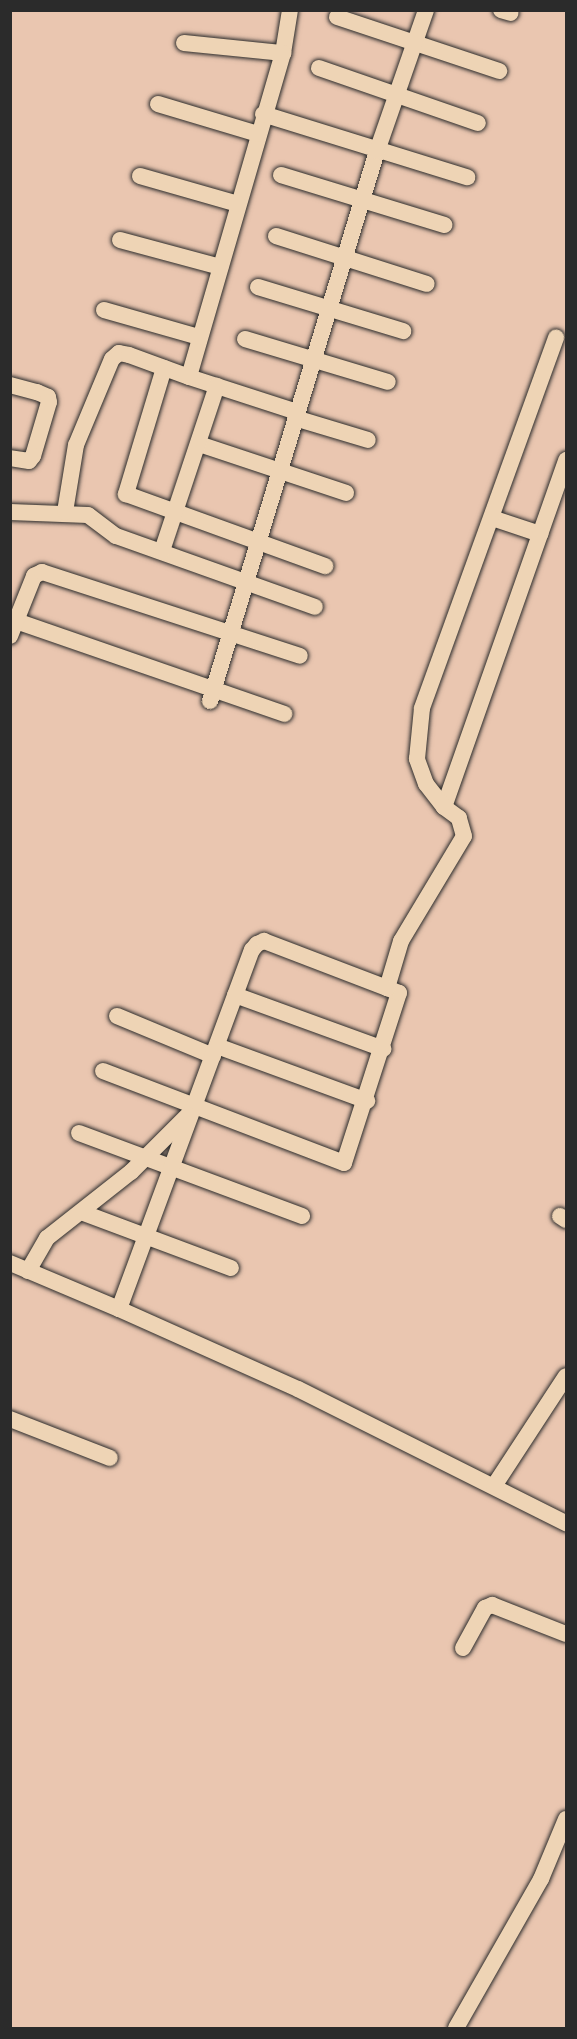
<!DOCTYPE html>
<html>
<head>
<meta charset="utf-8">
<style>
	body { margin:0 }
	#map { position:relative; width:577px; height:2039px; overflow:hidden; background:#eac6b0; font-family:"Playpen Sans",sans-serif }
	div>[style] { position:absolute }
	.roads { filter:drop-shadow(0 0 2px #2b2b2b) drop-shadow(0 0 2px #2b2b2b) }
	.minor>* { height:16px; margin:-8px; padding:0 8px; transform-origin:8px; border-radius:8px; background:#eed4b5 }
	span { translate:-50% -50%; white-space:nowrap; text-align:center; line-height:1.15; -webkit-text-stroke:4.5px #eed4b5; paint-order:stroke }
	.frame { position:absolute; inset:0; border:12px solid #2b2b2b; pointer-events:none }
</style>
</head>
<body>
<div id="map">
	<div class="roads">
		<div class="minor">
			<div style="left:290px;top:10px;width:44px;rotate:99.2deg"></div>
			<div style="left:283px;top:53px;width:337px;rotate:106.2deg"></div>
			<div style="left:189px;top:377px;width:114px;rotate:18deg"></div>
			<div style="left:501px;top:10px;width:10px;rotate:17deg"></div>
			<div style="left:337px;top:17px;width:171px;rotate:18.4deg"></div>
			<div style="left:184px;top:43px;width:100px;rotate:5.8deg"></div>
			<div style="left:319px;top:68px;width:168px;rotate:19.1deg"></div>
			<div style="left:158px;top:104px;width:104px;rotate:16.7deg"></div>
			<div style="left:263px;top:114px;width:214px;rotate:17.2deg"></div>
			<div style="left:281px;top:175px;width:171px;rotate:17deg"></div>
			<div style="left:140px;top:176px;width:102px;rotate:15.9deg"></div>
			<div style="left:276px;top:236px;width:158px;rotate:17.6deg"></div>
			<div style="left:120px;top:240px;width:104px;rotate:15.1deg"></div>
			<div style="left:258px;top:287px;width:152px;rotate:16.9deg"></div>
			<div style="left:104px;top:310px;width:99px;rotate:15.9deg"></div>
			<div style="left:245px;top:339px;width:149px;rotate:16.7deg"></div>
			<div style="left:164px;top:368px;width:132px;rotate:106.8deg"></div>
			<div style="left:126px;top:494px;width:212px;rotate:19.9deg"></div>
			<div style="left:10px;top:385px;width:28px;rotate:15deg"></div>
			<div style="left:37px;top:392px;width:12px;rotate:24deg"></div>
			<div style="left:48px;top:397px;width:5px;rotate:79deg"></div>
			<div style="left:49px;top:402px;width:56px;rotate:106.5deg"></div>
			<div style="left:33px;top:456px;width:6px;rotate:129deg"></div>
			<div style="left:29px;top:461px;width:19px;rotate:-171deg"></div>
			<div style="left:295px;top:418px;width:76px;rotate:16.8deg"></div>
			<div style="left:199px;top:444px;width:155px;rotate:18.4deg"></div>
			<div style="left:10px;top:512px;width:78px;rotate:2.2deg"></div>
			<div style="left:88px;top:515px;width:35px;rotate:37deg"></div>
			<div style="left:116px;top:536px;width:211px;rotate:19.6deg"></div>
			<div style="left:65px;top:512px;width:68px;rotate:-80.7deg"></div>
			<div style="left:76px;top:445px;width:93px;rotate:-67.3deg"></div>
			<div style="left:112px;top:359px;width:9px;rotate:-41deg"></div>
			<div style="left:119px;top:353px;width:10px;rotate:11deg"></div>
			<div style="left:129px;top:355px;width:64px;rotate:20.1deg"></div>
			<div style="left:492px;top:518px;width:51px;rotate:18.4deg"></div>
			<div style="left:162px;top:551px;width:174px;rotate:-71.6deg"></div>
			<div style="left:16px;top:621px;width:284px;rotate:19.1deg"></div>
			<div style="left:10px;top:636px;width:65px;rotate:-68.2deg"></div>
			<div style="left:34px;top:576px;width:9px;rotate:-27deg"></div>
			<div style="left:42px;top:572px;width:271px;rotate:18deg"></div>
			<div style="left:210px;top:701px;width:575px;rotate:-73.11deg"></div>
			<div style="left:377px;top:151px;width:149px;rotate:-70.8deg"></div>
			<div style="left:444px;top:807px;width:368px;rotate:-70.6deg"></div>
			<div style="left:235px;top:995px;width:158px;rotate:20deg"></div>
			<div style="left:117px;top:1016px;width:104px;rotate:22.6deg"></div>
			<div style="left:217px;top:1046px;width:160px;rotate:20.1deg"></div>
			<div style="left:103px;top:1071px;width:258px;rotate:20.9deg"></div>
			<div style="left:344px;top:1163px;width:179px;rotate:-72.1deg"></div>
			<div style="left:399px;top:993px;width:13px;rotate:-157deg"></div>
			<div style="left:387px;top:988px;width:49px;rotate:-73.4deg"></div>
			<div style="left:401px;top:941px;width:122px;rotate:-59deg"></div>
			<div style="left:464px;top:836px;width:19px;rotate:-106deg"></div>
			<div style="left:459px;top:818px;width:19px;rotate:-144deg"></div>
			<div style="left:444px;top:807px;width:29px;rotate:-128deg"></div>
			<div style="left:426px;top:784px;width:27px;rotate:-110deg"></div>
			<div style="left:417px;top:759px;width:51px;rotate:-84.4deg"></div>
			<div style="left:422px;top:708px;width:394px;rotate:-70.1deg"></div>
			<div style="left:79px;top:1133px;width:238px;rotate:20.4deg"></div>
			<div style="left:81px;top:1212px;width:160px;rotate:20.5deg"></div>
			<div style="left:560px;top:1216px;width:7px;rotate:34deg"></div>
			<div style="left:10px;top:1263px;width:118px;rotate:22.9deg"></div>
			<div style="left:119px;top:1309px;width:383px;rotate:-69.7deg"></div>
			<div style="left:252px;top:950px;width:8px;rotate:-50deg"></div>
			<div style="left:257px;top:944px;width:8px;rotate:-23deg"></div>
			<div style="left:264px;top:941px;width:132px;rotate:20.9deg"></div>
			<div style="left:28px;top:1271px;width:38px;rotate:-60deg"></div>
			<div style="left:47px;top:1238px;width:107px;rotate:-38.2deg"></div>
			<div style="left:131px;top:1172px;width:81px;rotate:-45deg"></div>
			<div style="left:119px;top:1309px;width:196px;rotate:24.1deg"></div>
			<div style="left:298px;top:1389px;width:300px;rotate:26.6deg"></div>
			<div style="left:10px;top:1419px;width:107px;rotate:21.3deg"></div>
			<div style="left:494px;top:1486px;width:131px;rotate:-56.8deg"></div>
			<div style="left:463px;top:1648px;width:46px;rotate:-61.2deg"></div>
			<div style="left:485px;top:1608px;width:8px;rotate:-23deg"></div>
			<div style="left:492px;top:1605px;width:79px;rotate:21.4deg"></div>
			<div style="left:456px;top:2028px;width:172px;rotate:-60.3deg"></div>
			<div style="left:541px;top:1879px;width:65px;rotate:-67.4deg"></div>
		</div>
	</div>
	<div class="frame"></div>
</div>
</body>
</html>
